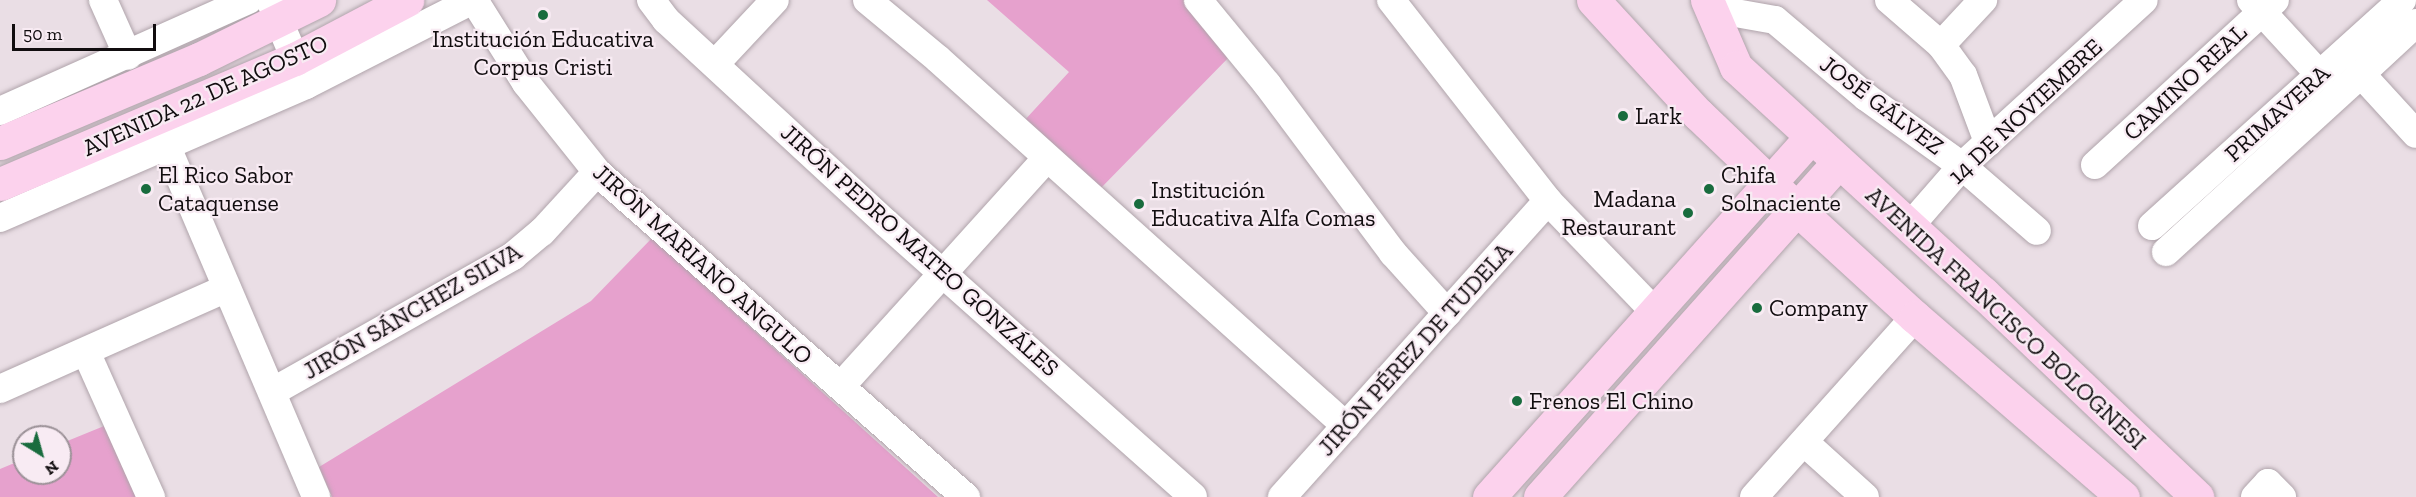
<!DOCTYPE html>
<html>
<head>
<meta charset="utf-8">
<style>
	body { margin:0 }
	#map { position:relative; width:2416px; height:497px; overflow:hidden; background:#eadee5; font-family:"Zilla Slab",serif }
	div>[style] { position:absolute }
	.green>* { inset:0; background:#e6a1cd }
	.roads { filter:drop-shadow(0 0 2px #b0a4ab) drop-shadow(0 0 2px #b0a4ab) }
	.minor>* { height:28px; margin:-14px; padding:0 14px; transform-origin:14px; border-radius:14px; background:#fff }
	.major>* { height:33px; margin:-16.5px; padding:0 16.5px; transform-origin:16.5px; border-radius:16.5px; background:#fcd2ed }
	.dots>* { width:16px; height:16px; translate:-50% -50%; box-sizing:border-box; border:3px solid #f8ebf3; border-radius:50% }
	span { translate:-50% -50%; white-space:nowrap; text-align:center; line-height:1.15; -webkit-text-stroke:4.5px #f8ebf3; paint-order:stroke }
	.poi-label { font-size:24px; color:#110d0f }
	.left { translate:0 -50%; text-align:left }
	.right { translate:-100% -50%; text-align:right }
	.street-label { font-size:24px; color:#110d0f }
	.north { position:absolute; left:12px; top:425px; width:60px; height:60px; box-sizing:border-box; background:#f8ebf3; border:2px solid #9c9298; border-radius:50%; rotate:143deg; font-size:16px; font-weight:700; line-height:24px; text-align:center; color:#110d0f }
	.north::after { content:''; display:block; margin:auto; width:21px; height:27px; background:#196c3e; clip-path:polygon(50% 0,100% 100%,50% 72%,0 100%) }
	.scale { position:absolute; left:12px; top:24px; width:144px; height:27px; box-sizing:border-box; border:3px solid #110d0f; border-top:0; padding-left:8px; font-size:18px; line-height:21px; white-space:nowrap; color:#110d0f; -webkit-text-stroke:4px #f8ebf3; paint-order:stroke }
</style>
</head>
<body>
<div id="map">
	<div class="green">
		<div style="clip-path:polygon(987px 0,1190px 0,1233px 53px,1098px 191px,1023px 122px,1069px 72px)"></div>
		<div style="clip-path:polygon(652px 238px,938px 497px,332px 497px,319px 467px,591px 301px)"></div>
		<div style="clip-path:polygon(109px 424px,140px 497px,0 497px,0 469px,24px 459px,24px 473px,60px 473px,60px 444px)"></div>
	</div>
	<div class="roads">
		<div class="minor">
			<div style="left:103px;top:0;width:61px;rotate:65.9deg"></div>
			<div style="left:270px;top:0;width:87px;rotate:67deg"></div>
			<div style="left:474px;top:0;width:98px;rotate:57.9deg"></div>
			<div style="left:526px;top:83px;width:114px;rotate:51.4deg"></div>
			<div style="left:597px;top:172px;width:492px;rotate:41.4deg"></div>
			<div style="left:651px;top:0;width:25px;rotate:53deg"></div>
			<div style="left:666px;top:20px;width:299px;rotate:42.7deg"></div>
			<div style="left:886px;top:223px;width:411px;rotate:41.7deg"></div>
			<div style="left:867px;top:0;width:92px;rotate:39.7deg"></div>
			<div style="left:938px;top:59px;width:549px;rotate:41.97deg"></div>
			<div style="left:1198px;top:0;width:109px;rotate:50.6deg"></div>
			<div style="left:1267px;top:84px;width:211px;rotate:53.3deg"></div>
			<div style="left:1393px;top:253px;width:81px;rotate:48deg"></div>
			<div style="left:1391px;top:0;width:255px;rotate:52deg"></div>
			<div style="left:1548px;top:201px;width:153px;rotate:46.1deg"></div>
			<div style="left:1889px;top:0;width:69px;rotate:40.9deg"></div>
			<div style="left:1941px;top:45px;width:37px;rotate:54deg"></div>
			<div style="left:1963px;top:75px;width:72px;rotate:69.5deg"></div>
			<div style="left:2251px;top:0;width:102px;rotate:47.4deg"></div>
			<div style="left:1713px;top:9px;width:63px;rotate:10.1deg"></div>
			<div style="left:1775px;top:20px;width:119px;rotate:40.2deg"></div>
			<div style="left:1866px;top:97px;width:118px;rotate:35.7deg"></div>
			<div style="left:1962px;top:166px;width:99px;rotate:40.9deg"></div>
			<div style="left:2416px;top:23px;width:75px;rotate:137.2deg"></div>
			<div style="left:2361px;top:74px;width:81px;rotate:47.5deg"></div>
			<div style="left:1941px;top:45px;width:62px;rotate:-47deg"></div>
			<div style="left:716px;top:63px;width:86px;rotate:-46.9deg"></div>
			<div style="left:0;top:111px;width:272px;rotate:-24.1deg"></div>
			<div style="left:167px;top:147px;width:380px;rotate:66.9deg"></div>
			<div style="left:2095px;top:165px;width:244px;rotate:-42.5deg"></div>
			<div style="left:0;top:218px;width:334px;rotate:-23.5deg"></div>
			<div style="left:306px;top:85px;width:187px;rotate:-27deg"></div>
			<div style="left:2152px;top:226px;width:337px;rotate:-42.1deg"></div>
			<div style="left:1909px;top:227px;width:81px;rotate:-49deg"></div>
			<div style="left:1962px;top:166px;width:246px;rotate:-42.4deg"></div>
			<div style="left:2166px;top:252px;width:264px;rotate:-42.4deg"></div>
			<div style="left:87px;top:354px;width:157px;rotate:65.9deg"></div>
			<div style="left:841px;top:386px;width:307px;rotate:-47.9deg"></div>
			<div style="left:0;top:389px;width:248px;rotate:-24deg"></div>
			<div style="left:272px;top:392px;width:277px;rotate:-29.4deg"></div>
			<div style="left:513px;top:256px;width:38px;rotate:-40deg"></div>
			<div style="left:542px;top:232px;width:81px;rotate:-47.5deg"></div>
			<div style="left:1804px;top:442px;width:82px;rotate:42deg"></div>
			<div style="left:1282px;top:497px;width:398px;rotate:-48.1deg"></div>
			<div style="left:1754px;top:497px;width:241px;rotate:-48.2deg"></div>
			<div style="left:2255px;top:497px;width:19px;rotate:-47deg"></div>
			<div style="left:2268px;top:483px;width:20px;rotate:45deg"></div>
		</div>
		<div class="major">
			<div style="left:1593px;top:0;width:155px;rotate:47.4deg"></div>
			<div style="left:1698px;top:114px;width:137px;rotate:43.8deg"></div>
			<div style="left:1797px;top:209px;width:160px;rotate:42.5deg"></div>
			<div style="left:1915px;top:317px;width:275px;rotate:40.9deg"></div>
			<div style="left:1707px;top:0;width:73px;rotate:66.6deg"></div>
			<div style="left:1736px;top:67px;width:335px;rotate:42.5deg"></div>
			<div style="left:1983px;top:293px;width:296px;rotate:43.6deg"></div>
			<div style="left:0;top:143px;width:216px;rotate:-22.9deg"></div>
			<div style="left:199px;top:59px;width:134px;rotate:-26.2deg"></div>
			<div style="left:0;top:184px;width:320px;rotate:-23deg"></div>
			<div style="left:295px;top:59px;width:127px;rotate:-27.8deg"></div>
			<div style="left:1489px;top:497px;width:483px;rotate:-48.2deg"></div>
			<div style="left:1540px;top:497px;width:448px;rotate:-48.3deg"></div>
		</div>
	</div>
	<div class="dots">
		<div style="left:543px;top:15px;background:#196c3e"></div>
		<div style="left:1623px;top:116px;background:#196c3e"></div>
		<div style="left:146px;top:189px;background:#196c3e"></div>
		<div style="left:1709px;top:189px;background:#196c3e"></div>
		<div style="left:1139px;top:204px;background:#196c3e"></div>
		<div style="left:1688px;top:213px;background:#196c3e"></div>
		<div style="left:1757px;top:308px;background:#196c3e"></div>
		<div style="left:1517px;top:401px;background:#196c3e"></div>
	</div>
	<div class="poi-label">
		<span style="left:543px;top:53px">Institución Educativa<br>Corpus Cristi</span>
		<span class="left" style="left:1635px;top:116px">Lark</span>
		<span class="left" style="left:158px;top:189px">El Rico Sabor<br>Cataquense</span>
		<span class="left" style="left:1721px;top:189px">Chifa<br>Solnaciente</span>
		<span class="left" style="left:1151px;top:204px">Institución<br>Educativa Alfa Comas</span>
		<span class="right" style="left:1676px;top:213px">Madana<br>Restaurant</span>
		<span class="left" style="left:1769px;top:308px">Company</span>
		<span class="left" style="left:1529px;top:401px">Frenos El Chino</span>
	</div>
	<div class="street-label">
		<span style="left:2185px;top:82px;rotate:-43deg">CAMINO REAL</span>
		<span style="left:205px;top:95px;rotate:-24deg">AVENIDA 22 DE AGOSTO</span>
		<span style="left:1882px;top:105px;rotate:37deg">JOSÉ GÁLVEZ</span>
		<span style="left:2025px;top:111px;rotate:-43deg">14 DE NOVIEMBRE</span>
		<span style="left:2277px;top:113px;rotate:-42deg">PRIMAVERA</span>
		<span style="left:920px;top:250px;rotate:42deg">JIRÓN PEDRO MATEO GONZÁLES</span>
		<span style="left:703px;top:264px;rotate:42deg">JIRÓN MARIANO ANGULO</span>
		<span style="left:412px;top:311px;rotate:-30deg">JIRÓN SÁNCHEZ SILVA</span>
		<span style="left:2006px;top:318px;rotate:43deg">AVENIDA FRANCISCO BOLOGNESI</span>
		<span style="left:1415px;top:349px;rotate:-48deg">JIRÓN PÉREZ DE TUDELA</span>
	</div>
	<div class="north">N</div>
	<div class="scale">50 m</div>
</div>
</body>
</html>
